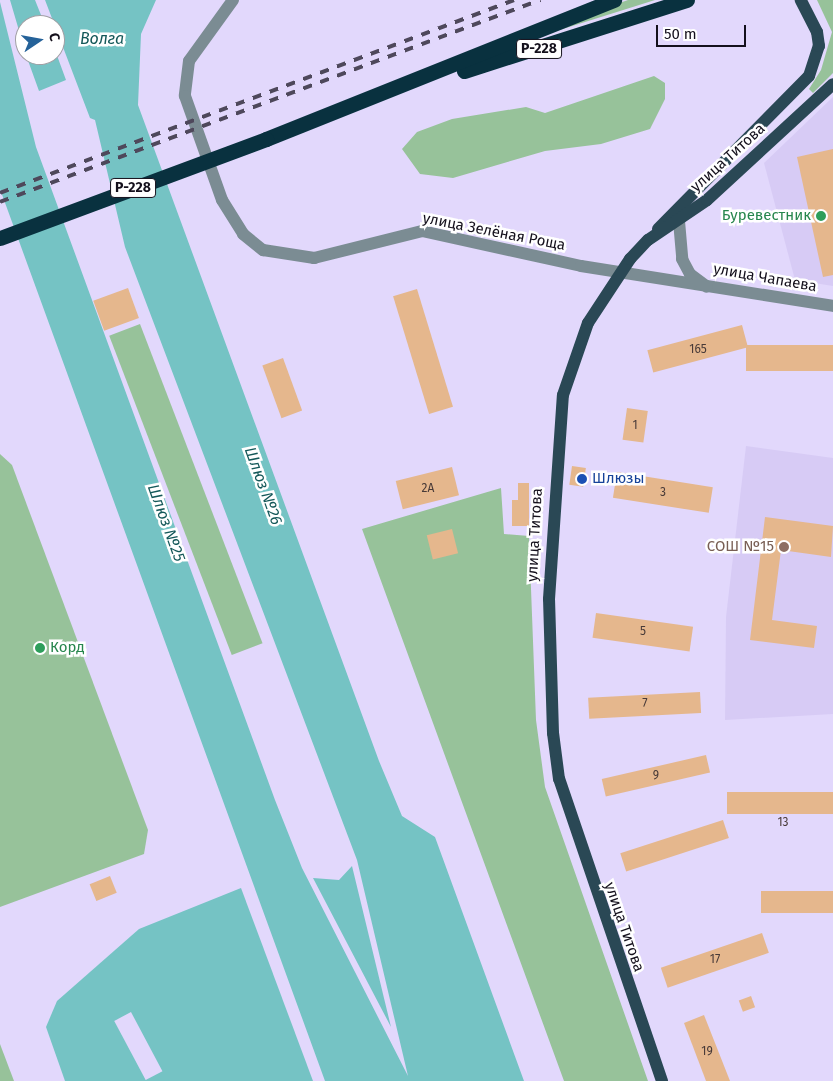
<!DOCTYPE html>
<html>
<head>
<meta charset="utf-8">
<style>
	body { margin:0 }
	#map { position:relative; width:833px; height:1081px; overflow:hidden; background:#e2d8fc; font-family:"Fira Sans",sans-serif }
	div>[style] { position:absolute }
	.built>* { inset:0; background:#d7cbf5 }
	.green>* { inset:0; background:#97c29a; transform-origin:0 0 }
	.water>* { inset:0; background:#75c3c4 }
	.pier>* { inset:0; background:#e2d8fc; transform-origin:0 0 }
	.building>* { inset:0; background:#e5b78d; transform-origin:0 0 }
	.minor>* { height:12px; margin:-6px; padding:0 6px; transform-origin:6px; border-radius:6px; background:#7b8c93 }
	.major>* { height:12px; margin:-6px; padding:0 6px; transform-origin:6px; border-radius:6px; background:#2a4855 }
	.highway>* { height:15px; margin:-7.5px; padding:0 7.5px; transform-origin:7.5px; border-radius:7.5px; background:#09313f }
	.rail>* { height:4px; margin-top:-2px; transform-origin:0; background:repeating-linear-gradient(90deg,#4e485b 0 9px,transparent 0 18px) }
	.highway-bridge>* { height:15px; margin:-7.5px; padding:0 7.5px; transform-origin:7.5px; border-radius:7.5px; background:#09313f }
	.dots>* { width:14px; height:14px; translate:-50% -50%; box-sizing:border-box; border:2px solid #fff; border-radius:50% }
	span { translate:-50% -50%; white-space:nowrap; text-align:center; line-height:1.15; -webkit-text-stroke:5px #fff; paint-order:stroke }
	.number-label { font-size:12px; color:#483a38 }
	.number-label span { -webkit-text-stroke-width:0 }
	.shield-label span { padding:1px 4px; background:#fff; border:1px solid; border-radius:4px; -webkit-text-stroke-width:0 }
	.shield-label { font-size:14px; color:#14101c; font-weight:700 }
	.street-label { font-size:15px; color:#14101c }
	.leisure-label { font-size:15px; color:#27864d }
	.right { translate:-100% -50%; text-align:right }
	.left { translate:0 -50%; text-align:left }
	.transit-label { font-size:15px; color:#164399 }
	.education-label { font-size:15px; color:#785e54 }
	.water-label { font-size:16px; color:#145859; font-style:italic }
	.north { position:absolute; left:15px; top:15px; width:50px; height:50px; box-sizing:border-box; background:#fff; border:1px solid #a19fa4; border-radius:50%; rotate:78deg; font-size:14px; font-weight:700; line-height:20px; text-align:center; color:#14101c }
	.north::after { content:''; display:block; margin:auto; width:18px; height:22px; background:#256299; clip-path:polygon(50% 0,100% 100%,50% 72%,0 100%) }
	.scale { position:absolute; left:656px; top:25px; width:90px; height:22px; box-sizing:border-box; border:2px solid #14101c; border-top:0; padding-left:6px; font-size:15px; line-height:18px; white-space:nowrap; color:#14101c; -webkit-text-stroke:4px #fff; paint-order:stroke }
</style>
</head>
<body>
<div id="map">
	<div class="built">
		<div style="clip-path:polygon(833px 97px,833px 286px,795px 280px,764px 163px)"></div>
		<div style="clip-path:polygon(746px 446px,833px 458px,833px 714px,725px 720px,726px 617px)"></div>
	</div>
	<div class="green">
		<div style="clip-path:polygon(628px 0,655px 0,550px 33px,549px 28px)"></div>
		<div style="clip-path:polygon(817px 0,833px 0,833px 73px,813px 93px,809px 89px,821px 70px,832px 32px)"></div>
		<div style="clip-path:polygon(654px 76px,665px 83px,665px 99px,650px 129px,601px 144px,545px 151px,453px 178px,420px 174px,402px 149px,417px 132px,452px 119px,526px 107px,545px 113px)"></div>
		<div style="left:140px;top:324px;width:342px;height:33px;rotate:69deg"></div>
		<div style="clip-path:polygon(0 454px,12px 465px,148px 830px,144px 854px,0 907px)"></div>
		<div style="clip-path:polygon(501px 488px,504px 534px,529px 536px,536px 720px,545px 787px,648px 1081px,564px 1081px,362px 529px)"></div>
		<div style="clip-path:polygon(0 1044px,14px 1081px,0 1081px)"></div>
	</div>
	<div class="water">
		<div style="clip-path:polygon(10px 0,35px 0,45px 25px,25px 25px,25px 51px)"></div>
		<div style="clip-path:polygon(45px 0,156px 0,141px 34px,138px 105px,379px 761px,402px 816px,435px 837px,524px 1081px,325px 1081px,0 189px,0 2px,36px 147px,275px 800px,302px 868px,408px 1076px,357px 860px,125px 247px,95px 120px,90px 118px)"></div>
		<div style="clip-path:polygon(55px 50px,66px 80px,39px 91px,26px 55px,55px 55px)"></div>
		<div style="clip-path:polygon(352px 866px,391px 1027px,313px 878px,339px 880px)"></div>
		<div style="clip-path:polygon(241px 888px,313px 1081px,65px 1081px,46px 1027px,57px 1001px,139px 929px)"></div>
	</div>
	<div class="pier">
		<div style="left:131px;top:1012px;width:67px;height:19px;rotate:62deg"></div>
	</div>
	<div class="building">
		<div style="clip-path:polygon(833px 149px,833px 275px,823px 277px,797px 157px)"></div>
		<div style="left:128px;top:288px;width:32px;height:37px;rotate:70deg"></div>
		<div style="left:417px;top:289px;width:123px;height:25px;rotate:73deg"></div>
		<div style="left:742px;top:325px;width:23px;height:98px;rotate:75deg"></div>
		<div style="left:833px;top:345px;width:26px;height:87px;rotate:90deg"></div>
		<div style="left:283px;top:358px;width:56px;height:22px;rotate:70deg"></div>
		<div style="left:627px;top:408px;width:21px;height:32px;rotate:8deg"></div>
		<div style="left:572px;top:466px;width:14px;height:19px;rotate:8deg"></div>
		<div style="left:452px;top:467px;width:29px;height:58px;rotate:76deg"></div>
		<div style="left:617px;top:472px;width:97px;height:26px;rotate:9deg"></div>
		<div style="clip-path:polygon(518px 483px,529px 483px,529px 526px,512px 526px,512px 500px,518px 500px)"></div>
		<div style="clip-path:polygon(765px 517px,833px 526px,831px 557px,781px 550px,772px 620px,817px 626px,814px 648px,750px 640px)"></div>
		<div style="left:452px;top:529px;width:25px;height:26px;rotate:76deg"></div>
		<div style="left:596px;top:613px;width:98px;height:25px;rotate:8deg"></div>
		<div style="left:700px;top:692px;width:21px;height:112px;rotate:87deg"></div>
		<div style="left:706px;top:755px;width:18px;height:107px;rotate:77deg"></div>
		<div style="left:833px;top:792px;width:22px;height:106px;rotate:90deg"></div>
		<div style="left:723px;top:820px;width:19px;height:108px;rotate:72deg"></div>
		<div style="left:110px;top:876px;width:18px;height:22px;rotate:68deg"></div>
		<div style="left:833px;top:891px;width:22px;height:72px;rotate:90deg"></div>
		<div style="left:762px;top:933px;width:21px;height:107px;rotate:71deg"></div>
		<div style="left:751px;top:996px;width:12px;height:13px;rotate:70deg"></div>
		<div style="clip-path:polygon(704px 1015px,730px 1081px,706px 1081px,684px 1023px)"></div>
	</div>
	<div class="minor">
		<div style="left:233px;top:0;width:75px;rotate:125.8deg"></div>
		<div style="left:189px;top:61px;width:35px;rotate:97deg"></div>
		<div style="left:185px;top:96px;width:110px;rotate:70.4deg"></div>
		<div style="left:222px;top:200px;width:40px;rotate:58deg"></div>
		<div style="left:243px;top:234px;width:26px;rotate:39deg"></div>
		<div style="left:263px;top:250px;width:52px;rotate:8.9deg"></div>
		<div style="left:314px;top:258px;width:111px;rotate:-14deg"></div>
		<div style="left:422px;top:231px;width:163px;rotate:12.4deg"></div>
		<div style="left:581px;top:266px;width:255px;rotate:9deg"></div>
		<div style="left:679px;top:221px;width:38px;rotate:85deg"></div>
		<div style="left:682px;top:259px;width:17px;rotate:62deg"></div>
		<div style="left:690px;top:274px;width:21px;rotate:37deg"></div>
	</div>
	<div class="major">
		<div style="left:658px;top:229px;width:215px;rotate:-45.4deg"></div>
		<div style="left:809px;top:76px;width:32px;rotate:-72deg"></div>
		<div style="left:819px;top:46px;width:14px;rotate:-98deg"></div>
		<div style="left:817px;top:32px;width:36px;rotate:-117deg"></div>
		<div style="left:662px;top:1081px;width:319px;rotate:-108.8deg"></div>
		<div style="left:559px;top:779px;width:46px;rotate:-97.4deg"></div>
		<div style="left:553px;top:733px;width:134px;rotate:-91.7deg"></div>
		<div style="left:549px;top:599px;width:204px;rotate:-86.1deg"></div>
		<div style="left:563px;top:395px;width:76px;rotate:-70.9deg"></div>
		<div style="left:588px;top:323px;width:77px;rotate:-56.7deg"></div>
		<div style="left:630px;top:259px;width:26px;rotate:-47deg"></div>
		<div style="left:648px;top:240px;width:71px;rotate:-34.1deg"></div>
		<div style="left:707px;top:200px;width:171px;rotate:-42.6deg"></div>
	</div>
	<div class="highway">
		<div style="left:464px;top:71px;width:234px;rotate:-17.7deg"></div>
		<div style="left:266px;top:139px;width:375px;rotate:-21.8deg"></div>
	</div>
	<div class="rail">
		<div style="left:0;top:193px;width:549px;rotate:-20.58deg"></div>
		<div style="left:0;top:202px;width:577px;rotate:-20.51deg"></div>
	</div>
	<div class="highway-bridge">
		<div style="left:0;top:238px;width:284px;rotate:-20.4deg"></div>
	</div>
	<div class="dots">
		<div style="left:821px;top:216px;background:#2e9e5b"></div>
		<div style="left:582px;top:479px;background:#1a4fb4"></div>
		<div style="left:784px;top:547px;background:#8d6e63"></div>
		<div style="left:40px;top:648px;background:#2e9e5b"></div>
	</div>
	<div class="number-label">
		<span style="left:698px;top:350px">165</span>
		<span style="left:635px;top:426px">1</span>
		<span style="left:428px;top:489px">2А</span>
		<span style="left:663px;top:493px">3</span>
		<span style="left:643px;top:632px">5</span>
		<span style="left:645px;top:704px">7</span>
		<span style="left:656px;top:776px">9</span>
		<span style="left:783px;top:823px">13</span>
		<span style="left:715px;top:960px">17</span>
		<span style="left:707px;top:1052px">19</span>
	</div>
	<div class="shield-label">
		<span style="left:539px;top:49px">Р-228</span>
		<span style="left:133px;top:188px">Р-228</span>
	</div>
	<div class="street-label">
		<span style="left:728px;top:158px;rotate:-42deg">улица Титова</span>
		<span style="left:494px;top:232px;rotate:11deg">улица Зелёная Роща</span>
		<span style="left:765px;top:278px;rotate:10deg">улица Чапаева</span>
		<span style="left:535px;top:535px;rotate:-87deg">улица Титова</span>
		<span style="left:624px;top:927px;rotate:71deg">улица Титова</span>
	</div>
	<div class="leisure-label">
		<span class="right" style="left:811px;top:216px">Буревестник</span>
		<span class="left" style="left:50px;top:648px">Корд</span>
	</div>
	<div class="transit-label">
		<span class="left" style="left:592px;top:479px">Шлюзы</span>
	</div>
	<div class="education-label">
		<span class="right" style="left:774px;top:547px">СОШ №15</span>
	</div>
	<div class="water-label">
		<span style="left:102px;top:39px">Волга</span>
		<span style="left:263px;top:486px;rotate:70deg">Шлюз №26</span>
		<span style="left:166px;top:523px;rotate:70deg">Шлюз №25</span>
	</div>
	<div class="north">С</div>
	<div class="scale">50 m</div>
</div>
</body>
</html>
